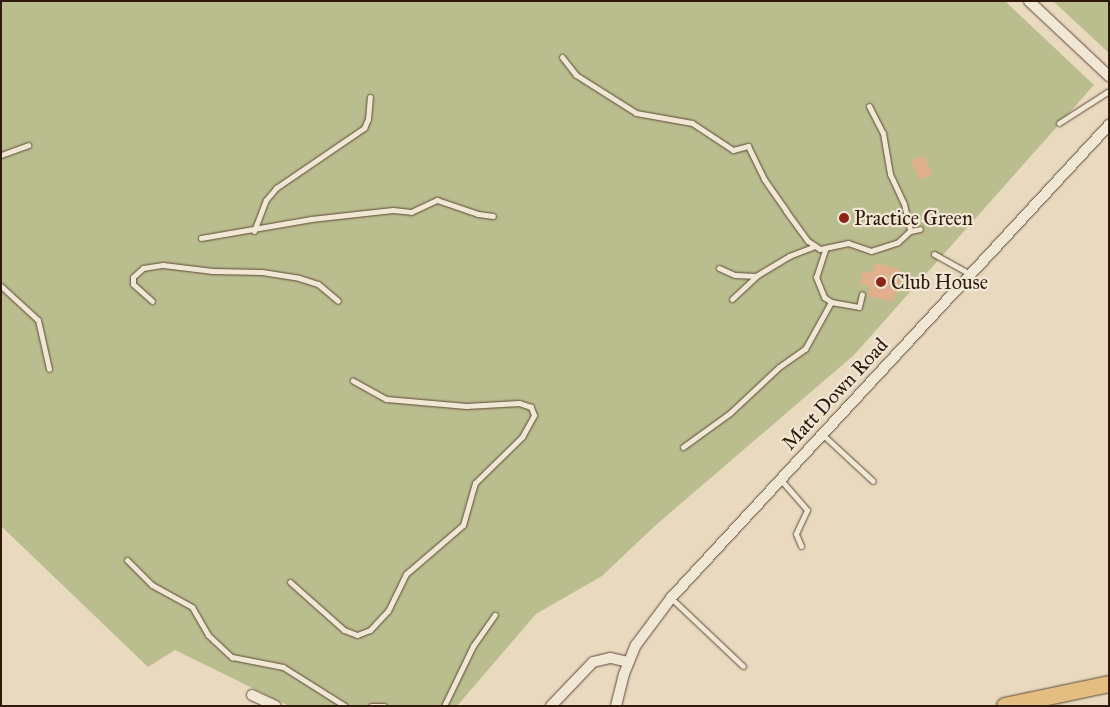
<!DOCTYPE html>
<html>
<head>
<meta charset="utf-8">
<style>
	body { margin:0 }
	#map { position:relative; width:1110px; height:707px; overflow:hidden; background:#e9dabf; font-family:"IM FELL Great Primer",serif }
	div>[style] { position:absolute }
	.green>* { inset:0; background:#babe8f }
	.building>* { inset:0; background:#e0b08d; transform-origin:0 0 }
	.roads { filter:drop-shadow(0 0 1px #5e4938) drop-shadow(0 0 1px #5e4938) }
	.service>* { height:5px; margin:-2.5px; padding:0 2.5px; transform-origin:2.5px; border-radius:2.5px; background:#f1e7d5 }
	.minor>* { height:10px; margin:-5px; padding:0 5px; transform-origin:5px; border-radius:5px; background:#f1e7d5 }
	.trunk>* { height:16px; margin:-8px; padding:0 8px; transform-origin:8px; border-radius:8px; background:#e4bd80 }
	.dots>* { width:14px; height:14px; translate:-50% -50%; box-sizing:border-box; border:2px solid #f1e7d5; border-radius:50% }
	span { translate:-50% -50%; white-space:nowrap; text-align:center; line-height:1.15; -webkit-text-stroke:4.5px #f1e7d5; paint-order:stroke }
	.poi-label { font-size:20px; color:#2f190b }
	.left { translate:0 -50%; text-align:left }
	.street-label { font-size:20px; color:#2f190b }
	.frame { position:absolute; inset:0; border:2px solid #2f190b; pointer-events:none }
</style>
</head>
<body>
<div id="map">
	<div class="green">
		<div style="clip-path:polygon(1px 1px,1005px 1px,1094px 85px,854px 355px,657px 524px,602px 576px,536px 614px,457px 706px,289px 706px,175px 650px,148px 667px,1px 526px)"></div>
		<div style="clip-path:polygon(1053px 1px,1109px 1px,1109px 53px)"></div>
	</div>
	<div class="building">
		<div style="left:924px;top:155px;width:21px;height:14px;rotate:67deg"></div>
		<div style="clip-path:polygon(875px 263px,899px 269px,896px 279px,901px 280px,893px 302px,868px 296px,870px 286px,860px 284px,863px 271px,872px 273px)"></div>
	</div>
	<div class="roads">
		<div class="service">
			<div style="left:562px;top:57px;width:23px;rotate:52deg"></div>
			<div style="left:576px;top:75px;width:71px;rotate:32.3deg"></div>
			<div style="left:636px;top:113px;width:57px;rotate:10.1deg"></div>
			<div style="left:692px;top:123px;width:49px;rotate:33.4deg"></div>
			<div style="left:733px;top:150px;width:16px;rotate:-15deg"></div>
			<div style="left:748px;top:146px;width:37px;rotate:64deg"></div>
			<div style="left:764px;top:179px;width:39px;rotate:55deg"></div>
			<div style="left:786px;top:211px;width:37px;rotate:54deg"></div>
			<div style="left:808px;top:241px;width:14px;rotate:34deg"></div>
			<div style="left:820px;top:249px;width:29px;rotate:-12deg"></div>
			<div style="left:848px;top:243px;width:24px;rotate:19deg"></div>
			<div style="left:871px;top:251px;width:28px;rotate:-18deg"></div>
			<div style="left:898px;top:242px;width:16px;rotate:-43deg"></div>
			<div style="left:910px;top:231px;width:10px;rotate:-11deg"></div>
			<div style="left:869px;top:106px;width:30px;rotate:63deg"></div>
			<div style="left:883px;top:133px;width:42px;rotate:80.3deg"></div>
			<div style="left:890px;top:174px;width:33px;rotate:65deg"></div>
			<div style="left:904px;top:204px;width:28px;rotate:77deg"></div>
			<div style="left:1059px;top:123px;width:59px;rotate:-32.6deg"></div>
			<div style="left:1px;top:155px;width:29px;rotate:-20deg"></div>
			<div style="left:254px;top:231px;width:33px;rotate:-69deg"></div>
			<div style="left:266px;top:200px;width:16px;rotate:-50deg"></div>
			<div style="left:276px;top:188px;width:107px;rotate:-34.3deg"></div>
			<div style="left:364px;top:128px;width:10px;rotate:-66deg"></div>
			<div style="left:368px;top:119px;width:22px;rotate:-85deg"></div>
			<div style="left:201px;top:238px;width:112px;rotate:-9.8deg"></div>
			<div style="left:311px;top:219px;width:82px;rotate:-6.3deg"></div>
			<div style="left:393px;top:210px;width:18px;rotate:6deg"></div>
			<div style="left:411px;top:212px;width:29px;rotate:-25deg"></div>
			<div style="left:437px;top:200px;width:43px;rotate:18.9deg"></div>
			<div style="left:478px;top:214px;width:15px;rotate:8deg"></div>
			<div style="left:825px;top:250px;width:28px;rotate:108deg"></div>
			<div style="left:816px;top:277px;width:22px;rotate:68deg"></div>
			<div style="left:824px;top:297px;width:9px;rotate:36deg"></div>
			<div style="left:831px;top:302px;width:28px;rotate:10deg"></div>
			<div style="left:859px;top:307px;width:13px;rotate:-77deg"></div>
			<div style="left:934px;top:254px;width:41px;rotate:29.1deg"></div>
			<div style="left:719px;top:268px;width:17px;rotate:24deg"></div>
			<div style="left:735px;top:275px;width:21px;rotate:3deg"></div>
			<div style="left:756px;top:276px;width:39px;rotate:-31deg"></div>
			<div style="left:789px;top:256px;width:28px;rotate:-21deg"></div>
			<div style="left:1px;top:286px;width:50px;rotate:42.6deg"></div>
			<div style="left:38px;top:320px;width:50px;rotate:77.3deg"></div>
			<div style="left:732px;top:299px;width:33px;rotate:-43deg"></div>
			<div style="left:152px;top:301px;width:25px;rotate:-138deg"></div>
			<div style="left:133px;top:284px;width:7px;rotate:-90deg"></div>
			<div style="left:133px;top:277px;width:13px;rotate:-42deg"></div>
			<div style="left:143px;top:268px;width:20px;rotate:-9deg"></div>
			<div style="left:163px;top:265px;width:50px;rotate:6.8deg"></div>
			<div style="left:213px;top:271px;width:49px;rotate:1.2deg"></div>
			<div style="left:262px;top:272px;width:37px;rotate:9deg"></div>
			<div style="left:299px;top:278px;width:20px;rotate:18deg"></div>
			<div style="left:318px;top:284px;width:26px;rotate:40deg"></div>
			<div style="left:822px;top:434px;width:69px;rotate:42.7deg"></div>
			<div style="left:683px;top:447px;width:58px;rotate:-35.9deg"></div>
			<div style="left:730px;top:413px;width:67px;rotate:-43.2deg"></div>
			<div style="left:779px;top:367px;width:32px;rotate:-35deg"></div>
			<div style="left:805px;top:349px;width:54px;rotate:-61deg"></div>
			<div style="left:781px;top:480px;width:40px;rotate:49deg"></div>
			<div style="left:807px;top:510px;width:26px;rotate:115deg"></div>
			<div style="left:796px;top:534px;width:13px;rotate:67deg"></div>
			<div style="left:127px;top:560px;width:35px;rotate:45deg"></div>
			<div style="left:152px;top:585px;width:46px;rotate:28.8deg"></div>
			<div style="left:192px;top:607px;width:32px;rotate:60deg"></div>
			<div style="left:208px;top:635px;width:33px;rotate:43deg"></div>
			<div style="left:232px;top:657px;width:52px;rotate:11.1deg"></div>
			<div style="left:283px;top:667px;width:73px;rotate:32.2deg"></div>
			<div style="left:290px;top:582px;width:72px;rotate:41.6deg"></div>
			<div style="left:344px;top:630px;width:14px;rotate:21deg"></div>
			<div style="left:357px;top:635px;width:14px;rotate:-21deg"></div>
			<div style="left:370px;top:630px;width:26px;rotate:-47deg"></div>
			<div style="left:388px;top:611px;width:41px;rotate:-64.1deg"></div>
			<div style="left:406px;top:574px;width:75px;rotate:-40.7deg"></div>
			<div style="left:463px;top:525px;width:44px;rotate:-74.1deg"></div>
			<div style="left:475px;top:483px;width:66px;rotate:-44.4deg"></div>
			<div style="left:522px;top:437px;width:25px;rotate:-61deg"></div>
			<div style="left:534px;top:415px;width:9px;rotate:-111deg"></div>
			<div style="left:531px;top:407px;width:13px;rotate:-162deg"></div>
			<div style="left:519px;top:403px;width:53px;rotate:176.8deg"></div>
			<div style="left:466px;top:406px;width:80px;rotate:-175deg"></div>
			<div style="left:386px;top:399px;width:38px;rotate:-151deg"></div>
			<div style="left:671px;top:598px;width:99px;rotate:43.4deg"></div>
			<div style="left:371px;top:706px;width:13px"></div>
			<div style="left:444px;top:706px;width:67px;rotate:-64.2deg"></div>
			<div style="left:473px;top:646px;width:38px;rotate:-55deg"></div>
		</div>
		<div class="minor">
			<div style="left:1029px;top:1px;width:110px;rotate:43.2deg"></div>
			<div style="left:252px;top:695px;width:26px;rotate:25deg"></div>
			<div style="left:551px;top:706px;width:61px;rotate:-46.3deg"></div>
			<div style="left:593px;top:662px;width:18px;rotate:-13deg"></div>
			<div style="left:611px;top:658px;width:18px;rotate:13deg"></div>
			<div style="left:616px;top:706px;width:33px;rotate:-76deg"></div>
			<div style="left:624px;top:674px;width:31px;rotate:-68deg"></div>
			<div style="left:636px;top:645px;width:59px;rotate:-53.3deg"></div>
			<div style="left:671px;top:598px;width:645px;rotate:-47.2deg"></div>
		</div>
		<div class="trunk">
			<div style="left:1005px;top:706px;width:106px;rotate:-11.9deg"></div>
		</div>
	</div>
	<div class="dots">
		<div style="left:844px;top:218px;background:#8f2418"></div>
		<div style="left:881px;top:282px;background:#8f2418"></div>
	</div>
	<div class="poi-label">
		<span class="left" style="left:854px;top:218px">Practice Green</span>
		<span class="left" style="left:891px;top:282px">Club House</span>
	</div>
	<div class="street-label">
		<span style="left:835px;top:394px;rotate:-47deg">Matt Down Road</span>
	</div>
	<div class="frame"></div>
</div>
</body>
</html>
